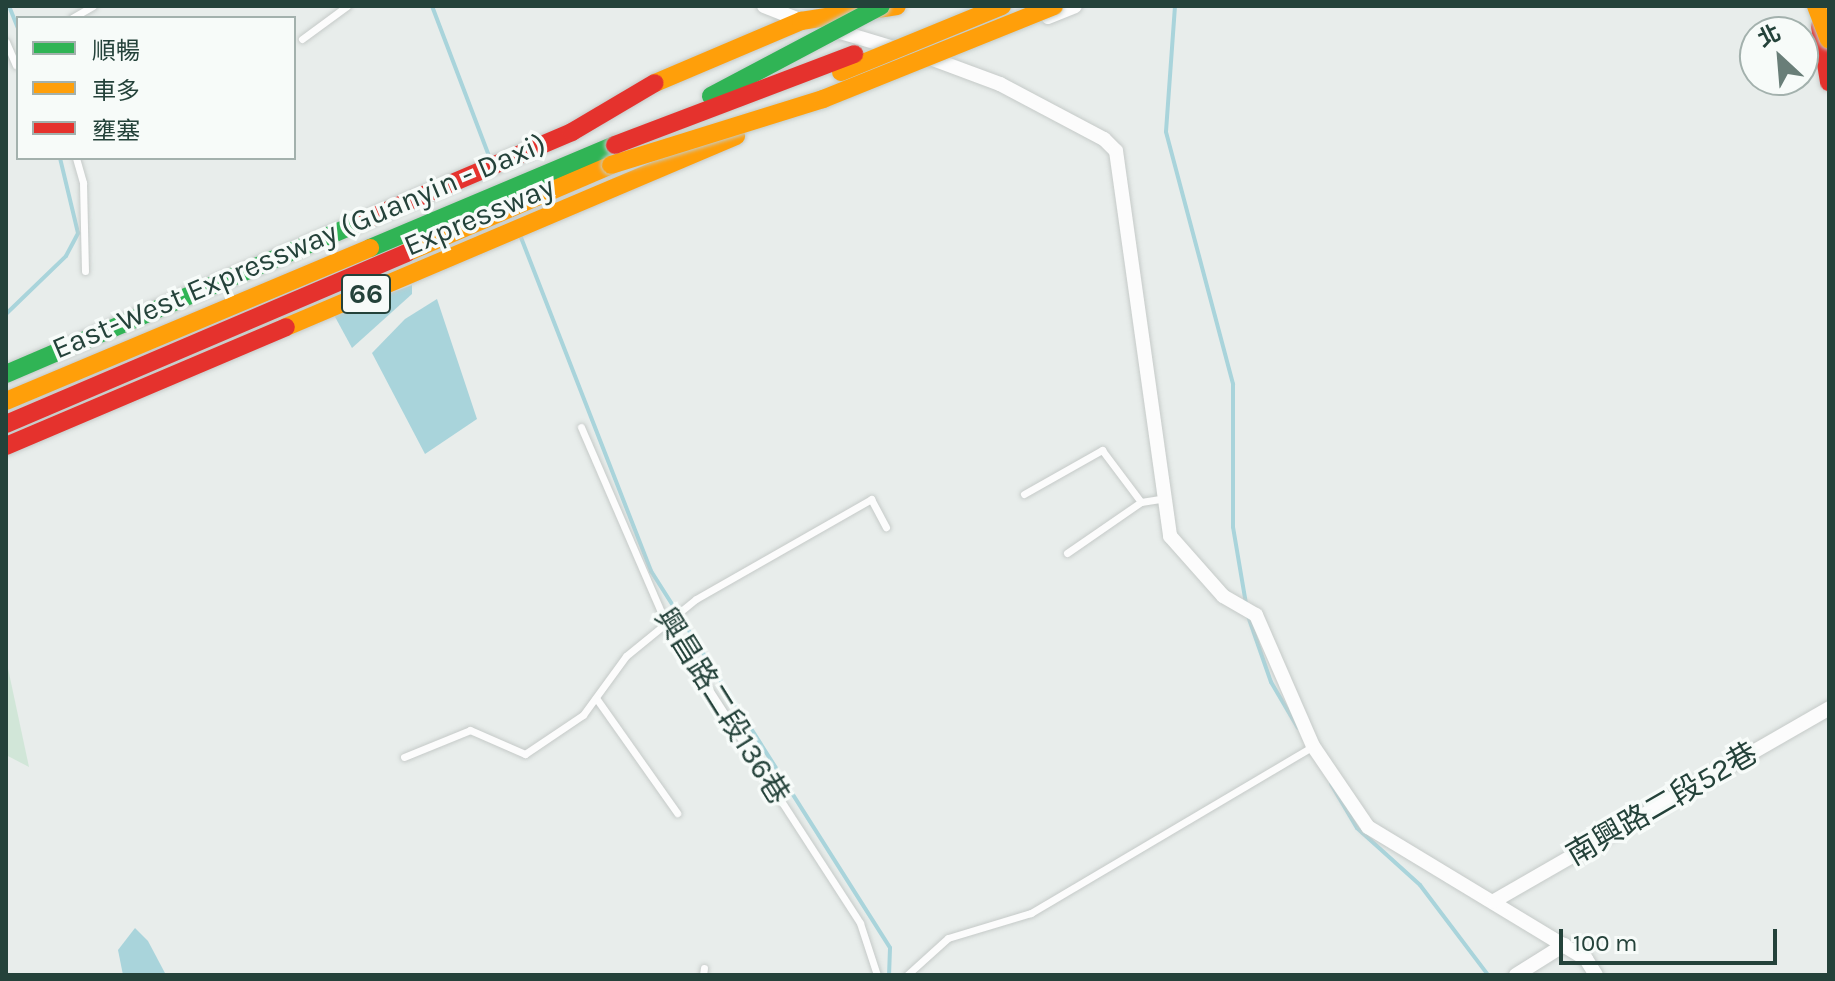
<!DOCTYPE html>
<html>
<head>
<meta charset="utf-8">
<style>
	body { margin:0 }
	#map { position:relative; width:1835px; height:981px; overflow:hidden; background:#e8edeb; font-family:Karla,"Noto Sans TC",sans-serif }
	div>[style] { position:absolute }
	.green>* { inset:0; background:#d1e6d8 }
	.water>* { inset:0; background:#a9d4db }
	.stream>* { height:4px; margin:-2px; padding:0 2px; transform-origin:2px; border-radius:2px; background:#a9d4db }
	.roads { filter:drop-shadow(0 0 2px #c5cac8) drop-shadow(0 0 2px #c5cac8) }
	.lane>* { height:7px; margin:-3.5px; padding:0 3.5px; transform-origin:3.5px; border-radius:3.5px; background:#fcfcfc }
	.street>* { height:14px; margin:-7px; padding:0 7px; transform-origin:7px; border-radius:7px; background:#fcfcfc }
	.fast>* { height:18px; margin:-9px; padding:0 9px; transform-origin:9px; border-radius:9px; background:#30b455 }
	.slow>* { height:18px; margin:-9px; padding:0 9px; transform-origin:9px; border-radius:9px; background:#ff9f0a }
	.jam>* { height:18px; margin:-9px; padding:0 9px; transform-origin:9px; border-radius:9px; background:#e5322d }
	.bridges { filter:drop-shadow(0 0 2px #c3ccc9) drop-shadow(0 0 2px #c3ccc9) }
	.fast-bridge>* { height:18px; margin:-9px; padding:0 9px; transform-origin:9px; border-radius:9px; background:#30b455 }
	.slow-bridge>* { height:18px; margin:-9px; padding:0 9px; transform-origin:9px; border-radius:9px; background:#ff9f0a }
	.jam-bridge>* { height:18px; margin:-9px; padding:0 9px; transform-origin:9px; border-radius:9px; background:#e5322d }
	span { translate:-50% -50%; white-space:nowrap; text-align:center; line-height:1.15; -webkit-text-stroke:7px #f7fbf9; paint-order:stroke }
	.shield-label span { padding:2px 6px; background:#f7fbf9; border:2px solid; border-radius:6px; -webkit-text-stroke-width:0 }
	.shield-label { font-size:28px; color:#24423a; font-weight:700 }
	.street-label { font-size:30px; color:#24423a }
	.frame { position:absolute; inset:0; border:8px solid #24423a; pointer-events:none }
	.legend { position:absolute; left:16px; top:16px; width:280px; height:144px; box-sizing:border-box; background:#f7fbf9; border:2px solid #a3b1ad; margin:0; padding:10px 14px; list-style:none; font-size:24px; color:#24423a }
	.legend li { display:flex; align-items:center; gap:16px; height:40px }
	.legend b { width:40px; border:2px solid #a3b1ad }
	.north { position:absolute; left:1739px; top:16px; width:80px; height:80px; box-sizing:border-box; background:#f7fbf9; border:2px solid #a3b1ad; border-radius:50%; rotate:334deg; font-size:22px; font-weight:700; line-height:32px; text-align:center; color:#24423a }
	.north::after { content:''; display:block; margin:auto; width:28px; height:36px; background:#697e78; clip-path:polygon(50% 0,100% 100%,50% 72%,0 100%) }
	.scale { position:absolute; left:1559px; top:929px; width:218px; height:36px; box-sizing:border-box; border:4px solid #24423a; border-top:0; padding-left:10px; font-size:24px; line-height:28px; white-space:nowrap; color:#24423a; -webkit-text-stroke:6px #f7fbf9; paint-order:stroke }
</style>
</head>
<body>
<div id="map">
	<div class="green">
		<div style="clip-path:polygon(6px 659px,29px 767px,6px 755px)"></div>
	</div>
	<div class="water">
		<div style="clip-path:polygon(412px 285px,412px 294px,352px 348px,334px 315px)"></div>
		<div style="clip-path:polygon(437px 299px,477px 419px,425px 454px,372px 353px,405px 319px)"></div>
		<div style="clip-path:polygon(135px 928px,148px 941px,166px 975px,123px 975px,118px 950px)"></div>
	</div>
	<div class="stream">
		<div style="left:9px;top:6px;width:24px;rotate:68deg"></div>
		<div style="left:432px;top:6px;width:160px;rotate:69.2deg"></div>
		<div style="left:1175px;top:6px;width:126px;rotate:94.1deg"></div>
		<div style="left:1166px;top:132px;width:261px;rotate:75.1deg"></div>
		<div style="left:1233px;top:384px;width:143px;rotate:90deg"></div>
		<div style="left:1233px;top:527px;width:78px;rotate:80.4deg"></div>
		<div style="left:520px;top:235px;width:361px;rotate:68.7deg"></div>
		<div style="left:651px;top:571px;width:446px;rotate:57.6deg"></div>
		<div style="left:890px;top:948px;width:27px;rotate:92deg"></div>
		<div style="left:6px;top:314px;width:83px;rotate:-44deg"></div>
		<div style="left:66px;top:256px;width:26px;rotate:-62deg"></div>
		<div style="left:78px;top:233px;width:77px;rotate:-103.5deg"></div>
		<div style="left:1248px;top:616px;width:70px;rotate:70.8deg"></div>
		<div style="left:1271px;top:682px;width:53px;rotate:59.6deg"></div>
		<div style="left:1331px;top:784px;width:51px;rotate:59.4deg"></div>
		<div style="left:1357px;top:828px;width:85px;rotate:42.1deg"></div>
		<div style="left:1420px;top:885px;width:113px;rotate:52.9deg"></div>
	</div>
	<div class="roads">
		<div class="lane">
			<div style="left:72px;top:18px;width:24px;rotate:-30deg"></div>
			<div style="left:302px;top:39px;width:56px;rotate:-36.3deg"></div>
			<div style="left:6px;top:42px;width:25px;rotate:67deg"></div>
			<div style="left:76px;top:158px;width:26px;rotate:74deg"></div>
			<div style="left:83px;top:183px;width:88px;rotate:88.7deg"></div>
			<div style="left:581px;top:427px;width:214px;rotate:66.6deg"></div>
			<div style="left:666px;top:623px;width:357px;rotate:57.1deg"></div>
			<div style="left:860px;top:923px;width:55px;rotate:71.9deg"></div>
			<div style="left:1024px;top:494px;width:90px;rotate:-29.4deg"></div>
			<div style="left:1102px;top:450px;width:65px;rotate:53.1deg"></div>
			<div style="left:1141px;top:502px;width:24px;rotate:-9deg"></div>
			<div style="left:1067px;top:553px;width:90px;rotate:-34.6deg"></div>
			<div style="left:596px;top:698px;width:141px;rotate:54.8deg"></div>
			<div style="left:404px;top:757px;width:71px;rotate:-22.2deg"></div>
			<div style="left:470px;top:730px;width:60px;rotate:23.6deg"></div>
			<div style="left:525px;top:754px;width:70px;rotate:-33.9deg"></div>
			<div style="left:583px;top:715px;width:73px;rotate:-53.9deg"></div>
			<div style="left:626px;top:656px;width:90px;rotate:-39.2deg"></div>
			<div style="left:696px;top:599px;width:202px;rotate:-29.7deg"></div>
			<div style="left:871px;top:499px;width:32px;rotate:62deg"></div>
			<div style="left:703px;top:975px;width:7px;rotate:-82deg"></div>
			<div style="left:907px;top:975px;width:55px;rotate:-42.1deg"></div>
			<div style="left:948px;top:938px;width:87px;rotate:-16.8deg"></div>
			<div style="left:1031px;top:913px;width:328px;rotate:-30.6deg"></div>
		</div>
		<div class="street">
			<div style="left:764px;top:6px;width:41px;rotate:21.5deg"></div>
			<div style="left:1048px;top:17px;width:29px;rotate:-22deg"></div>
			<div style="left:837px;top:31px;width:59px;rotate:16.6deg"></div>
			<div style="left:930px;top:58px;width:75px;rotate:20.4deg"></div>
			<div style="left:1000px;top:84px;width:118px;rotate:27.9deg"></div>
			<div style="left:1104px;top:139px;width:17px;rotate:45deg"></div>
			<div style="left:1116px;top:151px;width:389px;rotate:82deg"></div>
			<div style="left:1170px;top:536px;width:80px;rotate:48.5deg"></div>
			<div style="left:1223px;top:596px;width:38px;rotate:30deg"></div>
			<div style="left:1256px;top:615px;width:143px;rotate:66.5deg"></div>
			<div style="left:1313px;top:746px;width:98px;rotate:55.8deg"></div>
			<div style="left:1368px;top:827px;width:255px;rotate:31.2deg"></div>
			<div style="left:1586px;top:959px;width:19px;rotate:58deg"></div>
			<div style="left:1494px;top:901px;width:387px;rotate:-29.9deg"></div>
			<div style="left:1516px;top:975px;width:57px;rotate:-32deg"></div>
		</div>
		<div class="fast">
			<div style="left:370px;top:248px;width:266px;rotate:-22.8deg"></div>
			<div style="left:6px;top:374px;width:391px;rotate:-23.2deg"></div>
		</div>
		<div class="slow">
			<div style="left:655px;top:83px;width:159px;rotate:-23deg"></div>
			<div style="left:801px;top:21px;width:97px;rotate:-8.9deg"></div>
			<div style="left:406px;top:253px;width:223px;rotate:-23.2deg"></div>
			<div style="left:286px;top:327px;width:489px;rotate:-23deg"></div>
			<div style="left:6px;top:401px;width:395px;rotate:-22.8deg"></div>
		</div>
		<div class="jam">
			<div style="left:1820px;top:26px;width:57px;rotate:80.9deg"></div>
			<div style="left:365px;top:220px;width:225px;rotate:-23deg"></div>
			<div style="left:572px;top:132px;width:96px;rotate:-30.6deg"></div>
			<div style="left:6px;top:424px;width:435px;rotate:-23.1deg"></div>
			<div style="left:6px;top:446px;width:304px;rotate:-23deg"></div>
		</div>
	</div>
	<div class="bridges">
		<div class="fast-bridge">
			<div style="left:711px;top:96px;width:192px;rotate:-27.9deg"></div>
		</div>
		<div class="slow-bridge">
			<div style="left:1816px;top:6px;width:36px;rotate:69deg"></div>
			<div style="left:841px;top:72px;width:174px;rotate:-22.3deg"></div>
			<div style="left:611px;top:165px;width:222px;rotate:-17.3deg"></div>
			<div style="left:823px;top:99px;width:249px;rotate:-21.9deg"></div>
		</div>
		<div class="jam-bridge">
			<div style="left:615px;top:145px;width:256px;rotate:-20.8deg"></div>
		</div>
	</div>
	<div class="shield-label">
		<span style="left:366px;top:294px">66</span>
	</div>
	<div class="street-label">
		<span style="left:479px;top:216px;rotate:-23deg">Expressway</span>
		<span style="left:299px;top:246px;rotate:-23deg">East-West Expressway (Guanyin - Daxi)</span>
		<span style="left:722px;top:706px;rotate:58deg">興昌路二段136巷</span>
		<span style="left:1662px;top:804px;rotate:-30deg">南興路二段52巷</span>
	</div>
	<div class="frame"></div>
	<ul class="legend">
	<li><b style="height:10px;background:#30b455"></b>順暢</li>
	<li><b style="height:10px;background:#ff9f0a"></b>車多</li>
	<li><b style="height:10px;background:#e5322d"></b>壅塞</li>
	</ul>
	<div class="north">北</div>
	<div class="scale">100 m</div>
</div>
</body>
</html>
